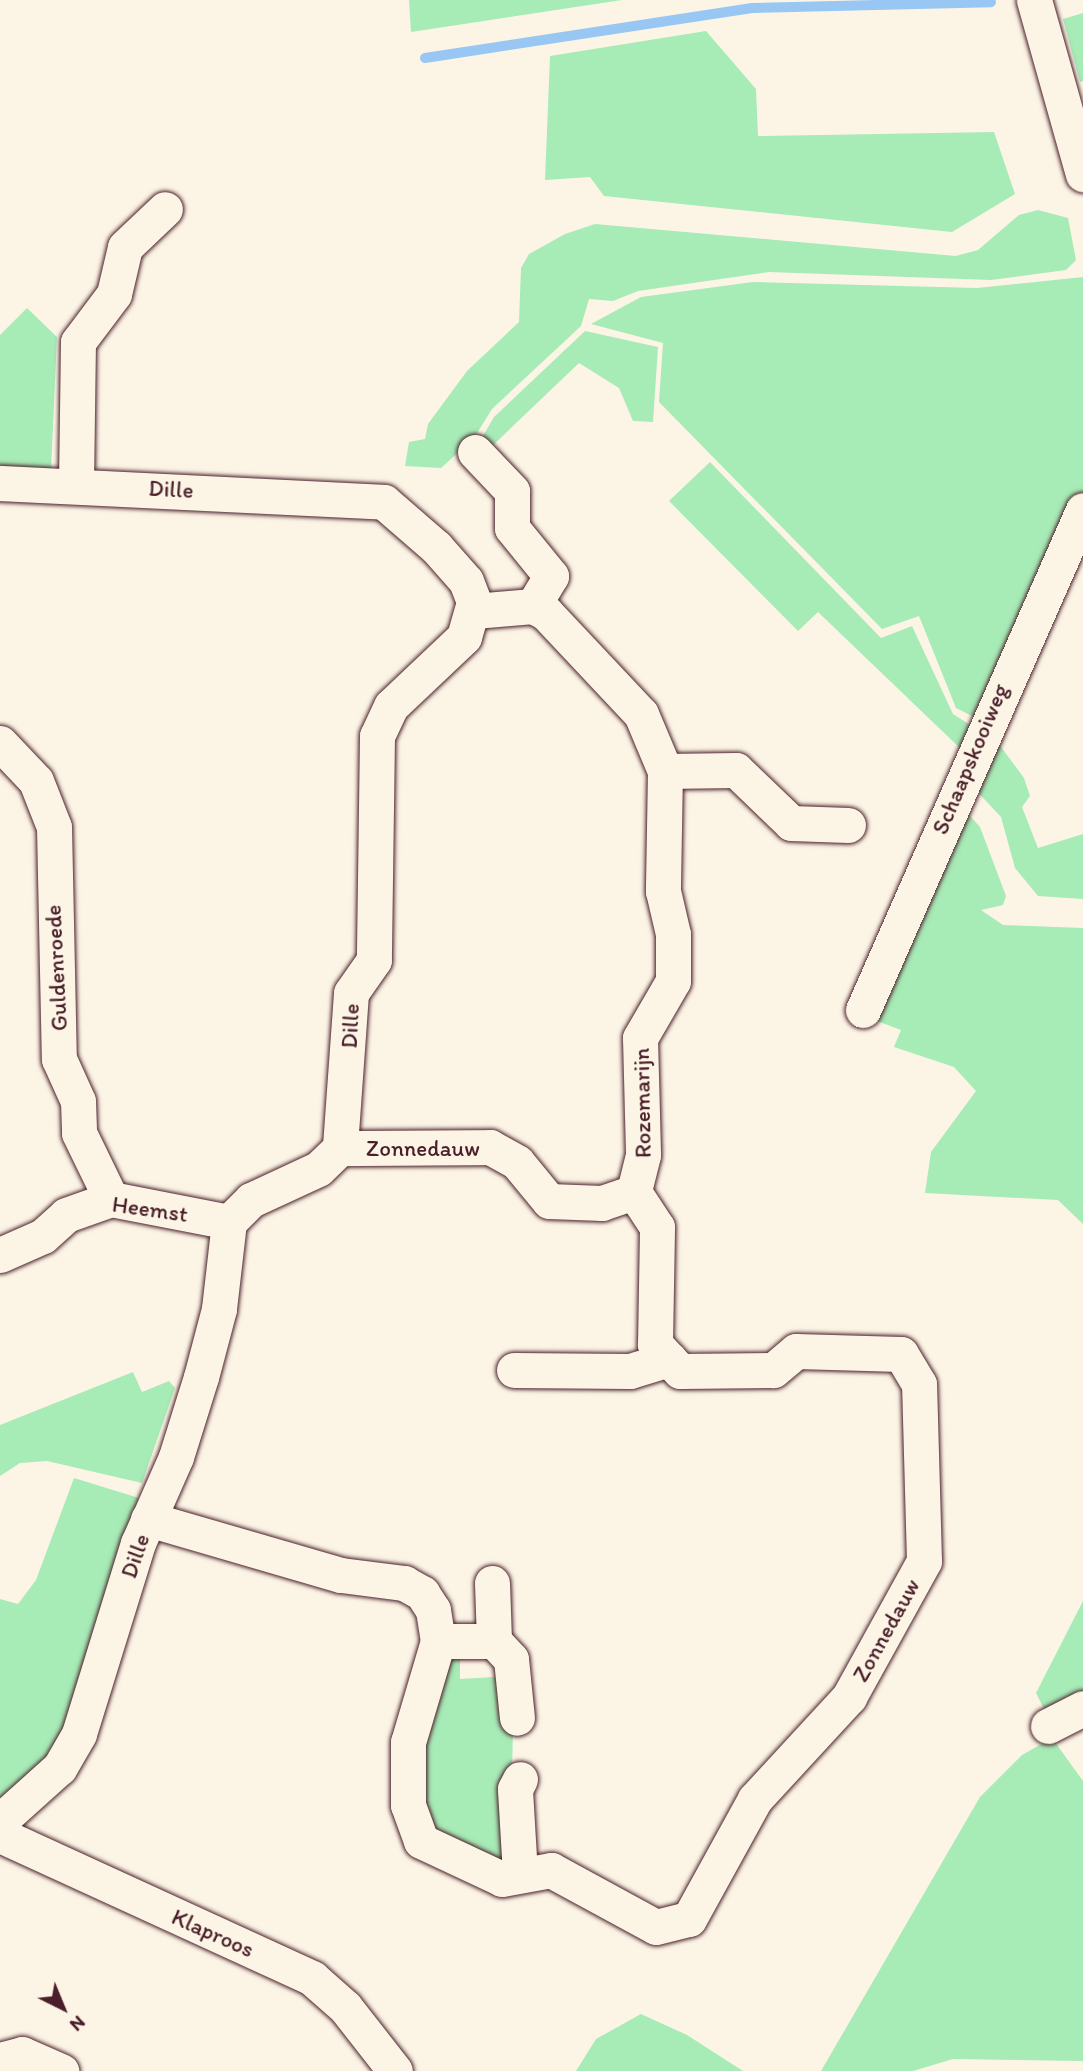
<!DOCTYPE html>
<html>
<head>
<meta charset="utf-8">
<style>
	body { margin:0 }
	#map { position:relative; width:1083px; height:2071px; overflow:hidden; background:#fcf5e5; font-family:Itim,sans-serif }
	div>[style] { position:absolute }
	.green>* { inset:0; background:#a7ebb6 }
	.stream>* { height:10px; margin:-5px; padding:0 5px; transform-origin:5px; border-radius:5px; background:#99c7f4 }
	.roads { filter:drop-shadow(0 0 2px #4a1f2b) drop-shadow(0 0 2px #4a1f2b) }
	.street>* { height:35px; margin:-17.5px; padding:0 17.5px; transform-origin:17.5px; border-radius:17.5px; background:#fcf5e5 }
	span { translate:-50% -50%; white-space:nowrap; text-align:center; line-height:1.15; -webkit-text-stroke:5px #fcf5e5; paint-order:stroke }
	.street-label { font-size:23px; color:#4a1f2b }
	.north { position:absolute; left:28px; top:1973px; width:70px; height:70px; -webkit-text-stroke:5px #fcf5e5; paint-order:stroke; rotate:137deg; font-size:19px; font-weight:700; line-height:28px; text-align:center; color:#4a1f2b }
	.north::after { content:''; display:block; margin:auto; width:24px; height:32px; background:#4a1f2b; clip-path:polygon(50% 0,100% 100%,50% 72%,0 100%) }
</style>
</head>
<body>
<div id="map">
	<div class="green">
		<div style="clip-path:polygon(409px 0,622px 0,411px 32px)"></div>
		<div style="clip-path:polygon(1083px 13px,1083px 81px,1080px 82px,1063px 19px)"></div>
		<div style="clip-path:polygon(706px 31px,756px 89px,758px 136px,994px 132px,1015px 194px,952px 232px,604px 196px,590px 177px,545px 180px,550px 56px)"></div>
		<div style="clip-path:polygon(1038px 210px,1068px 218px,1076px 260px,1066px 270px,991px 280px,769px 272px,638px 291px,613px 301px,589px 299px,581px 326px,492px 409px,474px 438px,441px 468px,405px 466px,409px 442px,425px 439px,428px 424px,467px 371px,519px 322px,521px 268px,529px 254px,565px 234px,595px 224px,956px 256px,978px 250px,1019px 215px)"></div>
		<div style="clip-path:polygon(1083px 277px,1083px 493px,978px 719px,956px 708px,919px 616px,882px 629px,659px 402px,663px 343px,591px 324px,641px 297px,753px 282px,977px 288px)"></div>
		<div style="clip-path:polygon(27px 308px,57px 337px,51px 469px,0 467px,0 335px)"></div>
		<div style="clip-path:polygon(585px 331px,658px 347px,653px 422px,633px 421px,619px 388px,579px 363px,489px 449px,480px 441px,494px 417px)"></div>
		<div style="clip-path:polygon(710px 462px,881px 638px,912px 626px,953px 714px,975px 728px,963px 751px,818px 612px,798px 631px,669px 501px)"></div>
		<div style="clip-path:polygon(993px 736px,1024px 778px,1030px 796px,1022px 807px,1038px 848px,1083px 834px,1083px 899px,1038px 896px,1015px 868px,1001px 817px,971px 785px)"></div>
		<div style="clip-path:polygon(961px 806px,980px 827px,1006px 896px,1003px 905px,981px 910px,1003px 925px,1083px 928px,1083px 1224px,1058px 1200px,925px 1193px,931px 1152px,976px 1091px,954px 1067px,894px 1047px,901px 1030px,877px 1021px,871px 1011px)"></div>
		<div style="clip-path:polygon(133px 1372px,142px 1392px,169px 1381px,175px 1388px,142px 1483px,47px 1461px,20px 1463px,0 1476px,0 1425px)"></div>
		<div style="clip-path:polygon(74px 1478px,139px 1498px,68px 1731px,50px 1759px,0 1805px,0 1599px,18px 1604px,36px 1580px)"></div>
		<div style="clip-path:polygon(1083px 1601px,1083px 1695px,1046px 1713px,1036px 1693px)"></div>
		<div style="clip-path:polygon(460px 1653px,460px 1679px,495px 1677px,493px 1653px,513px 1729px,510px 1859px,498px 1865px,433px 1835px,423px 1807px,420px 1738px,449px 1656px)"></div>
		<div style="clip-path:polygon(1052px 1738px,1083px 1781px,1083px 2061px,953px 2059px,913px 2071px,821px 2071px,980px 1797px,1022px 1755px)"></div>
		<div style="clip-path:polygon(641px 2014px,687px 2035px,743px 2071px,576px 2071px,596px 2039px)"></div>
	</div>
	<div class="stream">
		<div style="left:425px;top:58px;width:331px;rotate:-8.7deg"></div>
		<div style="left:752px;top:8px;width:239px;rotate:-1.4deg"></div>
	</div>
	<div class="roads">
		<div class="street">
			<div style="left:1034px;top:0;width:181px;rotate:74.3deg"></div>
			<div style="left:475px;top:452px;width:54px;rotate:46.5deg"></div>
			<div style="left:512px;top:491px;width:37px;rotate:90deg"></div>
			<div style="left:512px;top:528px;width:62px;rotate:50.9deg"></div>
			<div style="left:551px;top:576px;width:35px;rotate:121deg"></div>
			<div style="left:0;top:483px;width:384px;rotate:2.8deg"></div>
			<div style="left:384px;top:502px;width:69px;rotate:40.9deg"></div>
			<div style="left:436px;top:547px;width:45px;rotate:48.6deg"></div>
			<div style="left:466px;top:581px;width:22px;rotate:69deg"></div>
			<div style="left:474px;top:602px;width:36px;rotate:106deg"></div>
			<div style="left:464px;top:637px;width:100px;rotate:136.6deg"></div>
			<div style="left:391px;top:706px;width:33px;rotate:115deg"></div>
			<div style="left:377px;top:736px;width:224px;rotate:90.8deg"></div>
			<div style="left:374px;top:960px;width:40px;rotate:124.9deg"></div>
			<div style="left:351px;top:993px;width:155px;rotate:94.1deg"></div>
			<div style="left:340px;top:1148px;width:30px;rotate:136deg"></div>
			<div style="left:318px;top:1169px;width:74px;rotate:155.2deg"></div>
			<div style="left:251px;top:1200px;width:31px;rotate:135deg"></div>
			<div style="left:229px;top:1222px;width:88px;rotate:96.6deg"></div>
			<div style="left:219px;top:1309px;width:70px;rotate:104.8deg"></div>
			<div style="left:201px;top:1377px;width:84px;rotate:107.4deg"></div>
			<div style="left:176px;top:1457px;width:94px;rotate:113.8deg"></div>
			<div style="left:138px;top:1543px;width:200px;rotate:107.2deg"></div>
			<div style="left:79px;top:1734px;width:39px;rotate:120deg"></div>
			<div style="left:59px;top:1768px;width:79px;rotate:138.1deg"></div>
			<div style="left:76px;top:484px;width:142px;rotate:-89.2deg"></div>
			<div style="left:78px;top:342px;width:60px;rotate:-53.1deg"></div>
			<div style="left:114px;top:294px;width:48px;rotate:-76.8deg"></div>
			<div style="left:125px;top:247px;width:55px;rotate:-43.5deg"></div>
			<div style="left:474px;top:611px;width:59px;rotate:-4.8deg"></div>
			<div style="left:533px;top:606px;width:15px;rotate:28deg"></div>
			<div style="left:546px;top:613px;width:139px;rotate:46.8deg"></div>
			<div style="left:641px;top:714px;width:62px;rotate:67.2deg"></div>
			<div style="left:665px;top:771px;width:120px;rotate:91deg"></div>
			<div style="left:663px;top:891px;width:44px;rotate:76.9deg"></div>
			<div style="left:673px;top:934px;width:47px;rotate:90deg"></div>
			<div style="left:673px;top:981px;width:66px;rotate:120.1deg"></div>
			<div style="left:640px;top:1038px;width:117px;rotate:88.5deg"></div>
			<div style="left:643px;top:1155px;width:38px;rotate:104deg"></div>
			<div style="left:0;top:743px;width:52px;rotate:46.5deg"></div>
			<div style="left:36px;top:781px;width:49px;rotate:68.6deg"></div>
			<div style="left:54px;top:827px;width:232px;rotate:88.8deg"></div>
			<div style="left:59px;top:1059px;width:46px;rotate:65.7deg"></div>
			<div style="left:78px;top:1101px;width:32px;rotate:88deg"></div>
			<div style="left:79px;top:1133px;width:73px;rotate:64.1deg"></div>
			<div style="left:665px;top:771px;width:71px;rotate:-0.8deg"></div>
			<div style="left:736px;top:770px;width:76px;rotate:43.9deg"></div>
			<div style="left:791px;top:823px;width:57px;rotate:2deg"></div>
			<div style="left:863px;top:1010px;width:546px;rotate:-66.25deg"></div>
			<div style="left:0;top:1255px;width:47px;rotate:-23.8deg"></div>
			<div style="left:43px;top:1236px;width:31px;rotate:-42deg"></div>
			<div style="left:66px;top:1215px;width:48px;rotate:-19.6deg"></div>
			<div style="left:111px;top:1199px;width:120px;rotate:11deg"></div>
			<div style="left:514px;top:1370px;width:116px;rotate:0.5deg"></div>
			<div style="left:630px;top:1371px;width:41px;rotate:-17.1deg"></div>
			<div style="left:148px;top:1519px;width:201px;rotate:16.2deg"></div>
			<div style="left:341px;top:1575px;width:64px;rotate:7.2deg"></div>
			<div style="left:404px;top:1583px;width:21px;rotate:29deg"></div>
			<div style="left:422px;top:1593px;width:20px;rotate:57deg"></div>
			<div style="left:433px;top:1610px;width:31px;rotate:81deg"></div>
			<div style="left:438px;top:1641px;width:105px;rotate:106.5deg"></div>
			<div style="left:408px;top:1742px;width:63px;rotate:90deg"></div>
			<div style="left:408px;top:1805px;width:38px;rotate:70deg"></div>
			<div style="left:421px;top:1841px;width:89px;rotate:25.1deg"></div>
			<div style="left:502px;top:1879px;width:50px;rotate:-10.4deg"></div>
			<div style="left:551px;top:1870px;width:119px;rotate:28.5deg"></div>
			<div style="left:656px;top:1927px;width:34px;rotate:-14deg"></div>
			<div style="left:689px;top:1919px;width:137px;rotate:-61.2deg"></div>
			<div style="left:755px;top:1799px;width:139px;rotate:-47.3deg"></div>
			<div style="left:849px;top:1697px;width:155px;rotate:-61.1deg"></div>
			<div style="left:924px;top:1561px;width:177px;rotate:-91.6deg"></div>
			<div style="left:919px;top:1384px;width:35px;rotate:-121deg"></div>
			<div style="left:901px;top:1354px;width:105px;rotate:-178.4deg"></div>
			<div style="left:796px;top:1351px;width:30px;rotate:140deg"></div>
			<div style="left:773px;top:1370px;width:93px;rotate:179.4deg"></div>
			<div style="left:680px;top:1371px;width:37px;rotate:-133deg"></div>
			<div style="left:655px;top:1344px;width:117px;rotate:-89deg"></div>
			<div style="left:657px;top:1227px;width:42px;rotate:-123.3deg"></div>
			<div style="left:634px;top:1192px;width:34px;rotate:161deg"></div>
			<div style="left:602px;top:1203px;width:53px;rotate:-177.8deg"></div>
			<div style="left:549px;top:1201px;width:50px;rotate:-129.4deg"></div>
			<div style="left:517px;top:1162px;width:31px;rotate:-151deg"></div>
			<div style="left:490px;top:1147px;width:150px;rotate:179.6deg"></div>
			<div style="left:492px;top:1583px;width:58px;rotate:88deg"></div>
			<div style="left:438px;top:1641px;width:56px"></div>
			<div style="left:494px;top:1641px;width:25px;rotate:47deg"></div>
			<div style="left:511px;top:1659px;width:59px;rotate:84.2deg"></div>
			<div style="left:1048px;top:1726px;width:39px;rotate:-27deg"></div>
			<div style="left:0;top:1835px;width:343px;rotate:24.6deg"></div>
			<div style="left:312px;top:1978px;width:44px;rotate:41.3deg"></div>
			<div style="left:345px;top:2007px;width:81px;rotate:52deg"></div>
			<div style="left:520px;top:1874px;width:85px;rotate:-93.4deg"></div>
			<div style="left:515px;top:1789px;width:11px;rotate:-63deg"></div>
			<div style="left:0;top:2060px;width:23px;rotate:-15deg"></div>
			<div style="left:22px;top:2054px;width:43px;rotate:23.6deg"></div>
		</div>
	</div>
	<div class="street-label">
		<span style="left:171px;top:489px;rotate:3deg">Dille</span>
		<span style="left:970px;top:759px;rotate:-67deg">Schaapskooiweg</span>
		<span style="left:56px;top:968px;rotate:-93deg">Guldenroede</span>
		<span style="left:350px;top:1026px;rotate:-87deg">Dille</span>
		<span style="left:642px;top:1103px;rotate:-91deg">Rozemarijn</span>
		<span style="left:423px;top:1148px">Zonnedauw</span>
		<span style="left:150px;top:1209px;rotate:8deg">Heemst</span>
		<span style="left:135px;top:1556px;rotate:-71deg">Dille</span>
		<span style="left:886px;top:1630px;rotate:-61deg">Zonnedauw</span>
		<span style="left:213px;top:1933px;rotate:24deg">Klaproos</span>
	</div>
	<div class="north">N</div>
</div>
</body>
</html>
